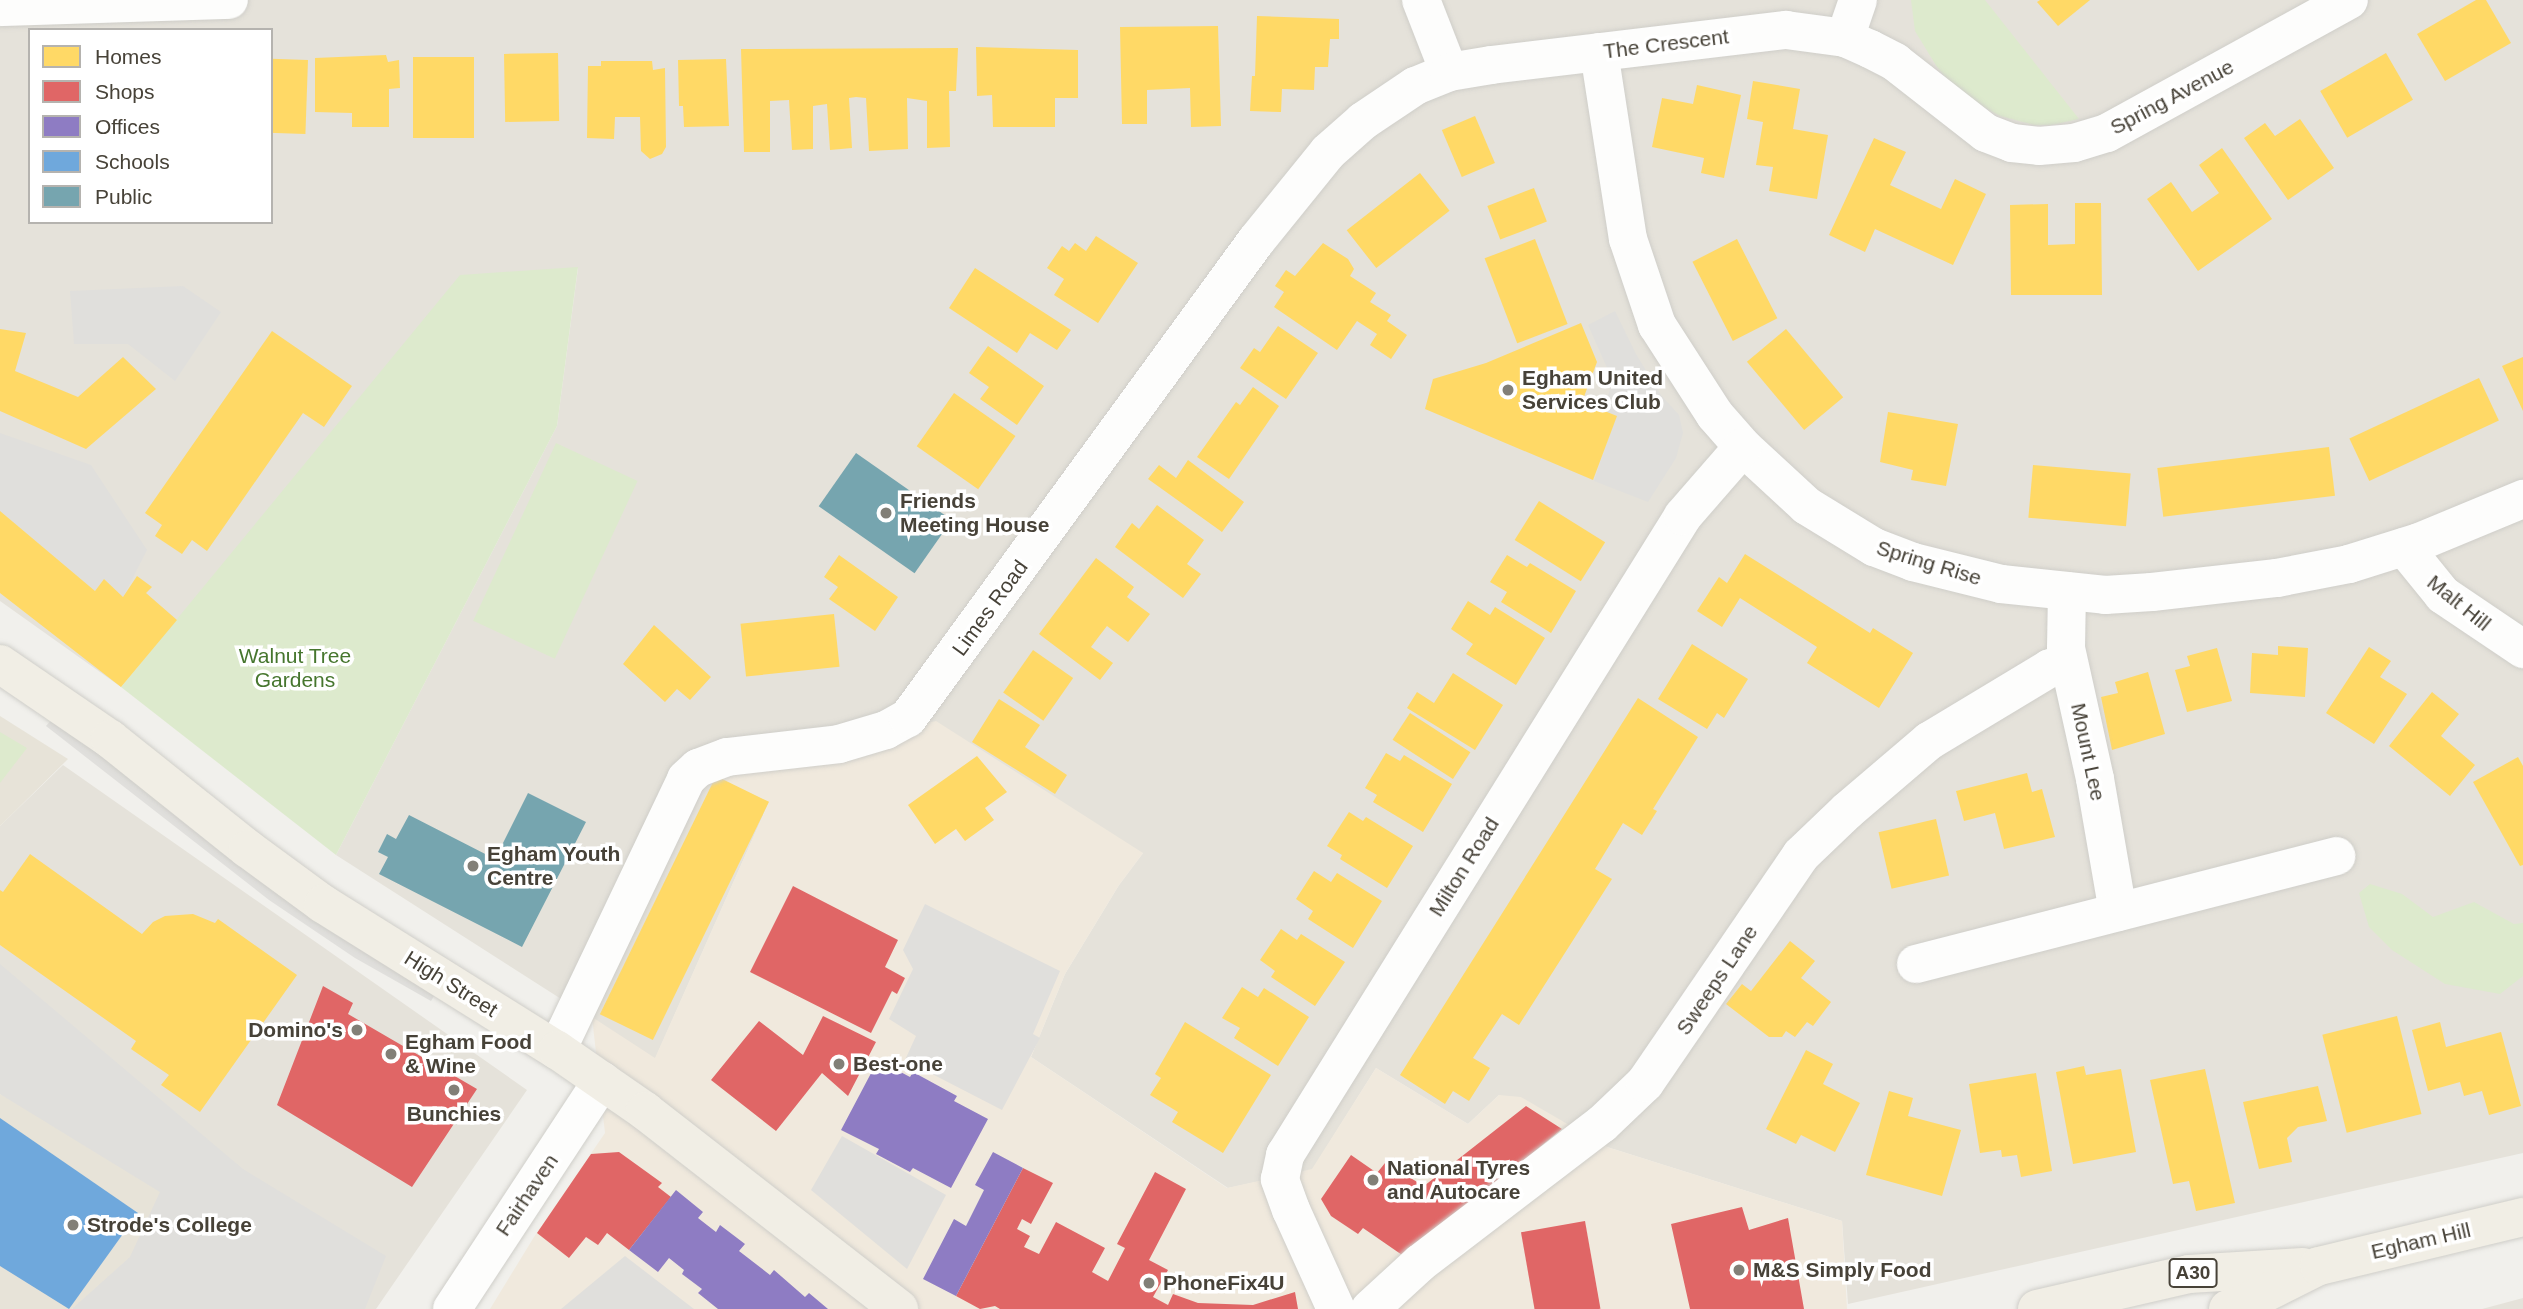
<!DOCTYPE html>
<html>
<head>
<meta charset="utf-8">
<style>
	body { margin:0 }
	#map { position:relative; width:2523px; height:1309px; overflow:hidden; background:#f1f0ec; font-family:Arial,sans-serif }
	div>[style] { position:absolute }
	.residential>* { inset:0; background:#e5e2da }
	.commercial>* { inset:0; background:#f0e9dd }
	.education>* { inset:0; background:#e7e3d8 }
	.green>* { inset:0; background:#ddeacd; transform-origin:0 0 }
	.parking>* { inset:0; background:#e0dfdc }
	.homes>* { inset:0; background:#ffd966; transform-origin:0 0 }
	.shops>* { inset:0; background:#e06666; transform-origin:0 0 }
	.offices>* { inset:0; background:#8e7cc3 }
	.schools>* { inset:0; background:#6fa8dc }
	.public>* { inset:0; background:#76a5af; transform-origin:0 0 }
	.roads { filter:drop-shadow(0 0 2px #cfcec9) drop-shadow(0 0 2px #cfcec9) }
	.minor>* { height:38px; margin:-19px; padding:0 19px; transform-origin:19px; border-radius:19px; background:#fdfdfc }
	.major>* { height:38px; margin:-19px; padding:0 19px; transform-origin:19px; border-radius:19px; background:#f1eee5 }
	.dots>* { width:19px; height:19px; translate:-50% -50%; box-sizing:border-box; border:4px solid #fff; border-radius:50% }
	span { translate:-50% -50%; white-space:nowrap; text-align:center; line-height:1.15; -webkit-text-stroke:7px #fff; paint-order:stroke }
	.shield-label span { padding:2px 5px; background:#fff; border:2px solid; border-radius:5px; -webkit-text-stroke-width:0 }
	.shield-label { font-size:19px; color:#474238; font-weight:700 }
	.street-label { font-size:21px; color:#474238 }
	.poi-label { font-size:21px; color:#474238; font-weight:700 }
	.left { translate:0 -50%; text-align:left }
	.right { translate:-100% -50%; text-align:right }
	.park-label { font-size:21px; color:#46762e }
	.legend { position:absolute; left:28px; top:28px; width:245px; height:196px; box-sizing:border-box; background:#fff; border:2px solid #b5b3af; margin:0; padding:9px 12px; list-style:none; font-size:21px; color:#474238 }
	.legend li { display:flex; align-items:center; gap:14px; height:35px }
	.legend b { width:35px; border:2px solid #b5b3af }
</style>
</head>
<body>
<div id="map">
	<div class="residential">
		<div style="clip-path:polygon(evenodd,0 0,2523px 0,2523px 1153px,1848px 1304px,1842px 1221px,1607px 1147px,1499px 1095px,1468px 1124px,1376px 1068px,1312px 1170px,1228px 1188px,1031px 1057px,1065px 974px,1119px 885px,1143px 853px,718px 777px,769px 802px,655px 1059px,336px 855px,557px 426px,578px 268px,177px 620px,121px 687px,0 601px,0 0,30px 30px,271px 30px,271px 222px,30px 222px,30px 30px)"></div>
		<div style="clip-path:polygon(63px 765px,527px 1090px,376px 1309px,73px 1309px,7px 1100px,0 1094px,0 826px)"></div>
		<div style="clip-path:polygon(2523px 1298px,2523px 1309px,2482px 1309px)"></div>
	</div>
	<div class="commercial">
		<div style="clip-path:polygon(936px 721px,1143px 853px,1119px 885px,1065px 974px,1031px 1057px,1227px 1188px,1312px 1169px,1376px 1068px,1468px 1124px,1499px 1095px,1521px 1097px,1607px 1147px,1842px 1221px,1847px 1309px,490px 1309px,534px 1237px,605px 1133px,592px 1017px,655px 1058px,769px 802px,716px 776px)"></div>
	</div>
	<div class="education">
		<div style="clip-path:polygon(0 716px,68px 759px,0 826px)"></div>
		<div style="clip-path:polygon(0 1094px,160px 1192px,130px 1257px,72px 1309px,0 1309px)"></div>
	</div>
	<div class="green">
		<div style="clip-path:polygon(1911px 0,1985px 0,2079px 119px,2052px 125px,2034px 125px,2000px 116px,1980px 105px,1951px 84px,1937px 67px,1915px 31px)"></div>
		<div style="clip-path:polygon(578px 267px,557px 426px,336px 855px,121px 687px,460px 275px)"></div>
		<div style="left:556px;top:443px;width:90px;height:196px;rotate:25deg"></div>
		<div style="clip-path:polygon(0 732px,27px 748px,0 783px)"></div>
		<div style="clip-path:polygon(2370px 884px,2402px 894px,2433px 917px,2474px 902px,2514px 924px,2523px 923px,2523px 976px,2500px 994px,2445px 984px,2392px 950px,2369px 927px,2359px 893px)"></div>
	</div>
	<div class="parking">
		<div style="clip-path:polygon(183px 286px,221px 312px,175px 381px,128px 344px,74px 344px,70px 291px)"></div>
		<div style="clip-path:polygon(1615px 311px,1636px 354px,1661px 395px,1679px 415px,1683px 433px,1676px 458px,1648px 502px,1594px 481px,1616px 416px,1603px 410px,1613px 381px,1588px 325px)"></div>
		<div style="clip-path:polygon(0 433px,91px 465px,147px 550px,123px 597px,104px 579px,95px 591px,0 511px)"></div>
		<div style="clip-path:polygon(53px 718px,437px 991px,431px 1001px,355px 958px,269px 900px,46px 726px)"></div>
		<div style="clip-path:polygon(925px 904px,1060px 971px,1033px 1034px,1040px 1038px,1002px 1110px,905px 1060px,916px 1036px,889px 1019px,913px 969px,903px 950px)"></div>
		<div style="clip-path:polygon(0 964px,243px 1169px,386px 1256px,365px 1309px,72px 1309px,130px 1257px,160px 1192px,0 1094px)"></div>
		<div style="clip-path:polygon(842px 1136px,946px 1195px,907px 1269px,811px 1190px)"></div>
		<div style="clip-path:polygon(625px 1256px,694px 1309px,561px 1309px)"></div>
	</div>
	<div class="homes">
		<div style="clip-path:polygon(2040px 0,2090px 0,2058px 26px,2037px 2px)"></div>
		<div style="clip-path:polygon(2476px 0,2486px 0,2511px 43px,2445px 81px,2417px 34px)"></div>
		<div style="clip-path:polygon(1257px 16px,1339px 19px,1339px 39px,1330px 39px,1328px 67px,1315px 67px,1314px 90px,1282px 89px,1281px 112px,1250px 111px,1252px 76px,1255px 76px)"></div>
		<div style="clip-path:polygon(1218px 26px,1221px 126px,1191px 127px,1190px 88px,1147px 90px,1147px 124px,1122px 124px,1120px 27px)"></div>
		<div style="clip-path:polygon(976px 47px,1078px 50px,1078px 98px,1055px 98px,1055px 127px,993px 127px,992px 95px,977px 96px)"></div>
		<div style="clip-path:polygon(958px 48px,956px 91px,949px 91px,950px 147px,927px 148px,927px 101px,907px 98px,908px 149px,869px 151px,866px 98px,856px 97px,849px 98px,852px 148px,830px 150px,827px 104px,813px 106px,813px 149px,792px 150px,789px 100px,770px 101px,770px 152px,744px 152px,741px 49px)"></div>
		<div style="left:558px;top:53px;width:68px;height:54px;rotate:89deg"></div>
		<div style="left:2386px;top:53px;width:54px;height:76px;rotate:60deg"></div>
		<div style="clip-path:polygon(386px 55px,388px 62px,399px 60px,400px 88px,389px 89px,389px 127px,352px 127px,352px 113px,315px 112px,315px 58px)"></div>
		<div style="left:413px;top:57px;width:61px;height:81px"></div>
		<div style="clip-path:polygon(726px 59px,729px 126px,684px 127px,683px 106px,679px 106px,678px 60px)"></div>
		<div style="left:308px;top:60px;width:74px;height:37px;rotate:92deg"></div>
		<div style="clip-path:polygon(601px 61px,652px 61px,653px 70px,665px 68px,666px 147px,662px 154px,650px 159px,641px 151px,640px 117px,615px 117px,614px 139px,587px 138px,588px 66px,601px 66px)"></div>
		<div style="clip-path:polygon(1753px 81px,1800px 89px,1793px 129px,1828px 135px,1817px 199px,1769px 191px,1773px 167px,1756px 165px,1763px 122px,1747px 119px)"></div>
		<div style="clip-path:polygon(1697px 85px,1741px 95px,1724px 178px,1701px 173px,1704px 158px,1652px 147px,1662px 98px,1693px 104px)"></div>
		<div style="left:1475px;top:116px;width:51px;height:36px;rotate:67deg"></div>
		<div style="clip-path:polygon(2300px 119px,2334px 168px,2288px 200px,2244px 138px,2265px 123px,2275px 136px)"></div>
		<div style="clip-path:polygon(1874px 138px,1906px 152px,1890px 185px,1941px 209px,1955px 179px,1986px 194px,1953px 265px,1875px 229px,1865px 252px,1829px 235px)"></div>
		<div style="clip-path:polygon(2222px 148px,2272px 219px,2198px 271px,2147px 199px,2171px 182px,2192px 212px,2219px 193px,2199px 165px)"></div>
		<div style="left:1420px;top:173px;width:48px;height:93px;rotate:52deg"></div>
		<div style="left:1534px;top:188px;width:36px;height:50px;rotate:69deg"></div>
		<div style="clip-path:polygon(2075px 203px,2101px 203px,2102px 295px,2011px 295px,2010px 205px,2048px 204px,2048px 245px,2075px 244px)"></div>
		<div style="clip-path:polygon(1096px 236px,1138px 263px,1098px 323px,1054px 295px,1064px 279px,1047px 268px,1062px 246px,1069px 251px,1075px 243px,1086px 251px)"></div>
		<div style="left:1535px;top:239px;width:91px;height:54px;rotate:69deg"></div>
		<div style="left:1737px;top:239px;width:89px;height:50px;rotate:63deg"></div>
		<div style="clip-path:polygon(1323px 243px,1348px 259px,1354px 269px,1350px 276px,1376px 293px,1370px 302px,1391px 315px,1387px 321px,1407px 335px,1391px 359px,1370px 345px,1377px 334px,1357px 321px,1337px 350px,1274px 307px,1284px 292px,1275px 286px,1286px 270px,1295px 276px)"></div>
		<div style="clip-path:polygon(975px 268px,1071px 330px,1057px 350px,1030px 333px,1017px 353px,949px 308px)"></div>
		<div style="clip-path:polygon(1581px 323px,1597px 362px,1582px 402px,1617px 416px,1593px 480px,1425px 409px,1433px 379px,1486px 363px)"></div>
		<div style="clip-path:polygon(1278px 326px,1318px 353px,1286px 399px,1240px 368px,1254px 348px,1260px 352px)"></div>
		<div style="clip-path:polygon(0 329px,26px 333px,15px 371px,78px 397px,123px 357px,156px 389px,86px 449px,0 411px)"></div>
		<div style="left:1786px;top:329px;width:89px;height:51px;rotate:50deg"></div>
		<div style="clip-path:polygon(272px 331px,352px 386px,324px 427px,303px 413px,207px 551px,192px 540px,182px 554px,155px 536px,162px 525px,145px 513px)"></div>
		<div style="clip-path:polygon(988px 346px,1044px 386px,1017px 425px,980px 399px,989px 387px,969px 373px)"></div>
		<div style="clip-path:polygon(2523px 357px,2523px 411px,2502px 366px)"></div>
		<div style="left:2479px;top:378px;width:47px;height:143px;rotate:65deg"></div>
		<div style="clip-path:polygon(1253px 387px,1279px 406px,1229px 479px,1197px 457px,1236px 402px,1240px 405px)"></div>
		<div style="left:954px;top:393px;width:75px;height:65px;rotate:35deg"></div>
		<div style="clip-path:polygon(1888px 412px,1958px 424px,1946px 486px,1911px 480px,1913px 470px,1880px 462px)"></div>
		<div style="left:2329px;top:447px;width:49px;height:173px;rotate:83deg"></div>
		<div style="clip-path:polygon(1188px 460px,1244px 502px,1222px 532px,1148px 479px,1159px 465px,1176px 478px)"></div>
		<div style="left:2033px;top:465px;width:98px;height:53px;rotate:5deg"></div>
		<div style="left:1539px;top:501px;width:78px;height:46px;rotate:32deg"></div>
		<div style="clip-path:polygon(1157px 505px,1204px 540px,1187px 564px,1201px 574px,1183px 598px,1115px 547px,1132px 523px,1139px 529px)"></div>
		<div style="clip-path:polygon(0 511px,95px 591px,104px 579px,123px 597px,137px 576px,152px 587px,146px 593px,177px 620px,121px 687px,0 593px)"></div>
		<div style="clip-path:polygon(1745px 554px,1870px 633px,1873px 628px,1913px 653px,1879px 708px,1807px 663px,1817px 647px,1740px 598px,1722px 627px,1697px 611px,1719px 577px,1727px 583px)"></div>
		<div style="clip-path:polygon(839px 555px,898px 597px,875px 631px,829px 599px,838px 587px,824px 577px)"></div>
		<div style="clip-path:polygon(1507px 555px,1527px 567px,1530px 563px,1576px 591px,1551px 633px,1501px 602px,1507px 592px,1490px 582px)"></div>
		<div style="clip-path:polygon(1096px 558px,1134px 587px,1127px 597px,1150px 614px,1128px 642px,1107px 626px,1100px 635px,1091px 647px,1113px 663px,1100px 680px,1039px 634px)"></div>
		<div style="clip-path:polygon(1468px 601px,1490px 615px,1495px 607px,1545px 638px,1516px 685px,1466px 654px,1473px 644px,1451px 629px)"></div>
		<div style="left:834px;top:614px;width:53px;height:94px;rotate:84deg"></div>
		<div style="clip-path:polygon(654px 625px,711px 677px,690px 700px,677px 689px,665px 702px,623px 664px)"></div>
		<div style="clip-path:polygon(1692px 644px,1748px 679px,1724px 718px,1717px 713px,1707px 729px,1658px 699px)"></div>
		<div style="clip-path:polygon(2278px 646px,2308px 648px,2305px 697px,2250px 693px,2252px 653px,2278px 655px)"></div>
		<div style="clip-path:polygon(2369px 647px,2391px 661px,2380px 677px,2407px 694px,2374px 744px,2326px 713px)"></div>
		<div style="clip-path:polygon(2217px 648px,2232px 701px,2187px 712px,2175px 670px,2190px 666px,2187px 656px)"></div>
		<div style="left:1033px;top:650px;width:49px;height:52px;rotate:35deg"></div>
		<div style="clip-path:polygon(2148px 672px,2165px 734px,2112px 750px,2101px 697px,2118px 693px,2115px 682px)"></div>
		<div style="clip-path:polygon(1453px 673px,1503px 705px,1475px 750px,1407px 708px,1417px 692px,1434px 703px)"></div>
		<div style="clip-path:polygon(2432px 692px,2459px 714px,2441px 736px,2475px 765px,2450px 796px,2389px 746px)"></div>
		<div style="clip-path:polygon(1638px 698px,1698px 737px,1653px 809px,1657px 811px,1642px 835px,1623px 823px,1595px 869px,1612px 879px,1519px 1025px,1502px 1014px,1473px 1058px,1490px 1068px,1469px 1101px,1453px 1091px,1445px 1104px,1400px 1075px)"></div>
		<div style="clip-path:polygon(999px 699px,1040px 725px,1025px 747px,1067px 775px,1055px 794px,972px 742px)"></div>
		<div style="left:1410px;top:713px;width:72px;height:32px;rotate:33deg"></div>
		<div style="clip-path:polygon(1386px 753px,1400px 761px,1404px 755px,1452px 784px,1423px 832px,1373px 802px,1377px 795px,1365px 788px)"></div>
		<div style="clip-path:polygon(977px 756px,1007px 792px,985px 808px,994px 820px,965px 841px,956px 829px,935px 844px,908px 805px)"></div>
		<div style="clip-path:polygon(2518px 757px,2523px 766px,2523px 865px,2520px 866px,2473px 782px)"></div>
		<div style="clip-path:polygon(2027px 773px,2032px 792px,2042px 789px,2055px 837px,2004px 849px,1995px 813px,1964px 821px,1956px 791px)"></div>
		<div style="left:716px;top:776px;width:59px;height:265px;rotate:26deg"></div>
		<div style="clip-path:polygon(1349px 812px,1363px 821px,1366px 817px,1413px 846px,1387px 888px,1340px 859px,1342px 855px,1327px 846px)"></div>
		<div style="left:1936px;top:819px;width:58px;height:59px;rotate:77deg"></div>
		<div style="clip-path:polygon(30px 854px,142px 934px,153px 922px,165px 916px,193px 914px,215px 923px,218px 919px,297px 975px,200px 1112px,161px 1085px,169px 1075px,131px 1049px,136px 1041px,0 945px,0 890px,3px 892px)"></div>
		<div style="clip-path:polygon(1314px 871px,1331px 882px,1337px 873px,1382px 901px,1353px 948px,1308px 919px,1313px 911px,1296px 899px)"></div>
		<div style="clip-path:polygon(1281px 929px,1297px 940px,1301px 934px,1345px 962px,1315px 1006px,1271px 977px,1275px 971px,1260px 960px)"></div>
		<div style="clip-path:polygon(1790px 941px,1815px 961px,1801px 978px,1831px 1002px,1813px 1026px,1807px 1022px,1795px 1037px,1786px 1031px,1782px 1037px,1769px 1037px,1726px 1004px,1742px 984px,1751px 991px)"></div>
		<div style="clip-path:polygon(1242px 987px,1258px 997px,1264px 988px,1309px 1017px,1278px 1066px,1234px 1038px,1240px 1028px,1222px 1018px)"></div>
		<div style="left:2397px;top:1016px;width:101px;height:77px;rotate:76deg"></div>
		<div style="clip-path:polygon(1185px 1022px,1271px 1075px,1223px 1153px,1172px 1122px,1178px 1112px,1150px 1095px,1161px 1078px,1155px 1074px)"></div>
		<div style="clip-path:polygon(2440px 1022px,2446px 1047px,2501px 1032px,2521px 1106px,2489px 1115px,2482px 1091px,2464px 1096px,2460px 1082px,2428px 1091px,2412px 1030px)"></div>
		<div style="clip-path:polygon(1806px 1050px,1833px 1064px,1823px 1084px,1860px 1103px,1835px 1152px,1801px 1135px,1796px 1144px,1766px 1129px)"></div>
		<div style="clip-path:polygon(2084px 1066px,2086px 1075px,2121px 1069px,2136px 1152px,2073px 1164px,2056px 1072px)"></div>
		<div style="clip-path:polygon(2205px 1069px,2235px 1203px,2196px 1211px,2189px 1181px,2173px 1184px,2150px 1080px)"></div>
		<div style="clip-path:polygon(2036px 1073px,2052px 1171px,2021px 1177px,2017px 1155px,2002px 1157px,2001px 1150px,1980px 1153px,1969px 1084px)"></div>
		<div style="clip-path:polygon(2318px 1086px,2327px 1121px,2298px 1127px,2287px 1138px,2292px 1162px,2259px 1169px,2243px 1102px)"></div>
		<div style="clip-path:polygon(1889px 1091px,1913px 1098px,1908px 1116px,1961px 1130px,1942px 1196px,1866px 1175px)"></div>
	</div>
	<div class="shops">
		<div style="clip-path:polygon(793px 886px,898px 940px,885px 967px,905px 978px,897px 994px,892px 991px,871px 1033px,750px 972px)"></div>
		<div style="clip-path:polygon(323px 986px,353px 1003px,348px 1014px,477px 1089px,412px 1187px,277px 1105px)"></div>
		<div style="clip-path:polygon(823px 1016px,876px 1042px,848px 1096px,822px 1073px,776px 1131px,711px 1080px,759px 1021px,803px 1055px)"></div>
		<div style="clip-path:polygon(1526px 1106px,1562px 1129px,1405px 1257px,1363px 1228px,1358px 1234px,1331px 1216px,1321px 1199px,1351px 1155px,1377px 1173px,1385px 1163px,1424px 1186px)"></div>
		<div style="clip-path:polygon(619px 1152px,662px 1183px,658px 1187px,671px 1197px,629px 1250px,607px 1233px,598px 1245px,586px 1237px,569px 1258px,537px 1233px,591px 1154px)"></div>
		<div style="clip-path:polygon(1023px 1168px,1053px 1183px,1031px 1224px,1022px 1219px,1017px 1229px,1030px 1236px,1024px 1247px,1039px 1254px,1056px 1222px,1105px 1248px,1092px 1272px,1108px 1281px,1125px 1248px,1117px 1244px,1155px 1172px,1186px 1189px,1149px 1260px,1168px 1270px,1153px 1297px,1168px 1305px,1173px 1294px,1198px 1303px,1253px 1305px,1295px 1292px,1298px 1309px,1000px 1309px,995px 1306px,980px 1309px,956px 1296px)"></div>
		<div style="clip-path:polygon(1742px 1207px,1749px 1230px,1788px 1218px,1804px 1309px,1690px 1309px,1671px 1224px)"></div>
		<div style="left:1585px;top:1221px;width:89px;height:65px;rotate:80deg"></div>
	</div>
	<div class="offices">
		<div style="clip-path:polygon(878px 1060px,910px 1077px,913px 1072px,957px 1096px,954px 1101px,988px 1119px,951px 1188px,913px 1168px,910px 1172px,876px 1154px,879px 1149px,841px 1130px)"></div>
		<div style="clip-path:polygon(993px 1152px,1023px 1168px,956px 1296px,923px 1279px,954px 1219px,966px 1226px,984px 1190px,975px 1185px)"></div>
		<div style="clip-path:polygon(676px 1190px,703px 1212px,698px 1218px,716px 1232px,720px 1225px,745px 1244px,739px 1251px,770px 1275px,774px 1270px,805px 1297px,809px 1293px,828px 1309px,718px 1309px,698px 1293px,702px 1289px,682px 1274px,684px 1270px,669px 1258px,658px 1272px,629px 1250px)"></div>
	</div>
	<div class="schools">
		<div style="clip-path:polygon(0 1118px,138px 1213px,69px 1309px,0 1266px)"></div>
	</div>
	<div class="public">
		<div style="left:856px;top:453px;width:117px;height:65px;rotate:35deg"></div>
		<div style="clip-path:polygon(528px 793px,586px 822px,522px 947px,379px 874px,388px 857px,378px 852px,387px 834px,396px 839px,409px 815px,495px 859px)"></div>
	</div>
	<div class="roads">
		<div class="minor">
			<div style="left:1421px;top:0;width:77px;rotate:68.7deg"></div>
			<div style="left:0;top:7px;width:229px;rotate:-1.8deg"></div>
			<div style="left:1845px;top:38px;width:40px;rotate:-71.1deg"></div>
			<div style="left:1599px;top:52px;width:189px;rotate:81.2deg"></div>
			<div style="left:1628px;top:239px;width:91px;rotate:71.4deg"></div>
			<div style="left:1657px;top:325px;width:107px;rotate:57.2deg"></div>
			<div style="left:1715px;top:415px;width:43px;rotate:48.8deg"></div>
			<div style="left:1743px;top:447px;width:87px;rotate:42.7deg"></div>
			<div style="left:1807px;top:506px;width:79px;rotate:31.5deg"></div>
			<div style="left:1874px;top:547px;width:42px;rotate:21deg"></div>
			<div style="left:1913px;top:562px;width:91px;rotate:14deg"></div>
			<div style="left:2001px;top:584px;width:105px;rotate:6deg"></div>
			<div style="left:2105px;top:595px;width:47px;rotate:-3.7deg"></div>
			<div style="left:2152px;top:592px;width:126px;rotate:-6.4deg"></div>
			<div style="left:2277px;top:578px;width:73px;rotate:-11deg"></div>
			<div style="left:2349px;top:564px;width:73px;rotate:-17.4deg"></div>
			<div style="left:2419px;top:542px;width:113px;rotate:-22.5deg"></div>
			<div style="left:2404px;top:547px;width:62px;rotate:50.9deg"></div>
			<div style="left:2443px;top:595px;width:97px;rotate:34deg"></div>
			<div style="left:2067px;top:591px;width:57px;rotate:91deg"></div>
			<div style="left:2066px;top:648px;width:134px;rotate:77.5deg"></div>
			<div style="left:2095px;top:779px;width:135px;rotate:80.2deg"></div>
			<div style="left:1916px;top:964px;width:434px;rotate:-14.4deg"></div>
			<div style="left:557px;top:1050px;width:300px;rotate:-64.5deg"></div>
			<div style="left:686px;top:779px;width:16px;rotate:-43deg"></div>
			<div style="left:698px;top:768px;width:31px;rotate:-21deg"></div>
			<div style="left:727px;top:757px;width:113px;rotate:-6.6deg"></div>
			<div style="left:839px;top:744px;width:49px;rotate:-16.6deg"></div>
			<div style="left:886px;top:730px;width:25px;rotate:-29deg"></div>
			<div style="left:908px;top:718px;width:590px;rotate:-53.89deg"></div>
			<div style="left:1256px;top:241px;width:114px;rotate:-51deg"></div>
			<div style="left:1328px;top:152px;width:47px;rotate:-41.5deg"></div>
			<div style="left:1363px;top:121px;width:63px;rotate:-33.9deg"></div>
			<div style="left:1415px;top:86px;width:37px;rotate:-22deg"></div>
			<div style="left:1449px;top:72px;width:43px;rotate:-9.5deg"></div>
			<div style="left:1491px;top:65px;width:297px;rotate:-6.8deg"></div>
			<div style="left:1786px;top:30px;width:60px;rotate:7.7deg"></div>
			<div style="left:1845px;top:38px;width:27px;rotate:24deg"></div>
			<div style="left:1870px;top:49px;width:28px;rotate:27deg"></div>
			<div style="left:1895px;top:62px;width:115px;rotate:38deg"></div>
			<div style="left:1986px;top:133px;width:28px;rotate:21deg"></div>
			<div style="left:2012px;top:143px;width:27px;rotate:6deg"></div>
			<div style="left:2039px;top:146px;width:35px;rotate:-5deg"></div>
			<div style="left:2074px;top:143px;width:34px;rotate:-17deg"></div>
			<div style="left:2107px;top:133px;width:276px;rotate:-28.8deg"></div>
			<div style="left:452px;top:1309px;width:273px;rotate:-56.7deg"></div>
			<div style="left:1336px;top:1309px;width:109px;rotate:-114.4deg"></div>
			<div style="left:1291px;top:1210px;width:33px;rotate:-110deg"></div>
			<div style="left:1280px;top:1179px;width:25px;rotate:-78deg"></div>
			<div style="left:1285px;top:1155px;width:753px;rotate:-58.08deg"></div>
			<div style="left:1683px;top:516px;width:91px;rotate:-49deg"></div>
			<div style="left:1370px;top:1309px;width:68px;rotate:-42.6deg"></div>
			<div style="left:1420px;top:1263px;width:229px;rotate:-37.4deg"></div>
			<div style="left:1602px;top:1124px;width:59px;rotate:-43.6deg"></div>
			<div style="left:1645px;top:1083px;width:276px;rotate:-55.6deg"></div>
			<div style="left:1801px;top:855px;width:64px;rotate:-43.7deg"></div>
			<div style="left:1847px;top:811px;width:108px;rotate:-40.5deg"></div>
			<div style="left:1929px;top:741px;width:141px;rotate:-31.1deg"></div>
			<div style="left:2050px;top:668px;width:19px;rotate:-12deg"></div>
		</div>
		<div class="major">
			<div style="left:0;top:664px;width:133px;rotate:34.3deg"></div>
			<div style="left:110px;top:739px;width:176px;rotate:38.6deg"></div>
			<div style="left:248px;top:849px;width:93px;rotate:36.3deg"></div>
			<div style="left:323px;top:904px;width:276px;rotate:32deg"></div>
			<div style="left:557px;top:1050px;width:107px;rotate:34.7deg"></div>
			<div style="left:645px;top:1111px;width:322px;rotate:37.9deg"></div>
			<div style="left:2037px;top:1309px;width:156px;rotate:-13deg"></div>
			<div style="left:2189px;top:1274px;width:114px;rotate:-3.5deg"></div>
			<div style="left:2228px;top:1309px;width:18px;rotate:-19deg"></div>
			<div style="left:2245px;top:1303px;width:83px;rotate:-26.6deg"></div>
			<div style="left:2319px;top:1266px;width:210px;rotate:-13.5deg"></div>
		</div>
	</div>
	<div class="dots">
		<div style="left:1508px;top:390px;background:#827f77"></div>
		<div style="left:886px;top:513px;background:#827f77"></div>
		<div style="left:473px;top:866px;background:#827f77"></div>
		<div style="left:357px;top:1030px;background:#827f77"></div>
		<div style="left:391px;top:1054px;background:#827f77"></div>
		<div style="left:839px;top:1064px;background:#827f77"></div>
		<div style="left:454px;top:1090px;background:#827f77"></div>
		<div style="left:1373px;top:1180px;background:#827f77"></div>
		<div style="left:73px;top:1225px;background:#827f77"></div>
		<div style="left:1739px;top:1270px;background:#827f77"></div>
		<div style="left:1149px;top:1283px;background:#827f77"></div>
	</div>
	<div class="shield-label">
		<span style="left:2193px;top:1273px">A30</span>
	</div>
	<div class="street-label">
		<span style="left:1666px;top:44px;rotate:-7deg">The Crescent</span>
		<span style="left:2172px;top:97px;rotate:-28deg">Spring Avenue</span>
		<span style="left:1929px;top:563px;rotate:17deg">Spring Rise</span>
		<span style="left:2459px;top:603px;rotate:39deg">Malt Hill</span>
		<span style="left:990px;top:608px;rotate:-54deg">Limes Road</span>
		<span style="left:2088px;top:752px;rotate:78deg">Mount Lee</span>
		<span style="left:1464px;top:867px;rotate:-58deg">Milton Road</span>
		<span style="left:1717px;top:980px;rotate:-56deg">Sweeps Lane</span>
		<span style="left:451px;top:984px;rotate:32deg">High Street</span>
		<span style="left:527px;top:1195px;rotate:-56deg">Fairhaven</span>
		<span style="left:2421px;top:1241px;rotate:-13deg">Egham Hill</span>
	</div>
	<div class="poi-label">
		<span class="left" style="left:1522px;top:390px">Egham United<br>Services Club</span>
		<span class="left" style="left:900px;top:513px">Friends<br>Meeting House</span>
		<span class="left" style="left:487px;top:866px">Egham Youth<br>Centre</span>
		<span class="right" style="left:343px;top:1030px">Domino's</span>
		<span class="left" style="left:405px;top:1054px">Egham Food<br>&amp; Wine</span>
		<span class="left" style="left:853px;top:1064px">Best-one</span>
		<span style="left:454px;top:1114px">Bunchies</span>
		<span class="left" style="left:1387px;top:1180px">National Tyres<br>and Autocare</span>
		<span class="left" style="left:87px;top:1225px">Strode's College</span>
		<span class="left" style="left:1753px;top:1270px">M&amp;S Simply Food</span>
		<span class="left" style="left:1163px;top:1283px">PhoneFix4U</span>
	</div>
	<div class="park-label">
		<span style="left:295px;top:668px">Walnut Tree<br>Gardens</span>
	</div>
	<ul class="legend">
	<li><b style="height:19px;background:#ffd966"></b>Homes</li>
	<li><b style="height:19px;background:#e06666"></b>Shops</li>
	<li><b style="height:19px;background:#8e7cc3"></b>Offices</li>
	<li><b style="height:19px;background:#6fa8dc"></b>Schools</li>
	<li><b style="height:19px;background:#76a5af"></b>Public</li>
	</ul>
</div>
</body>
</html>
